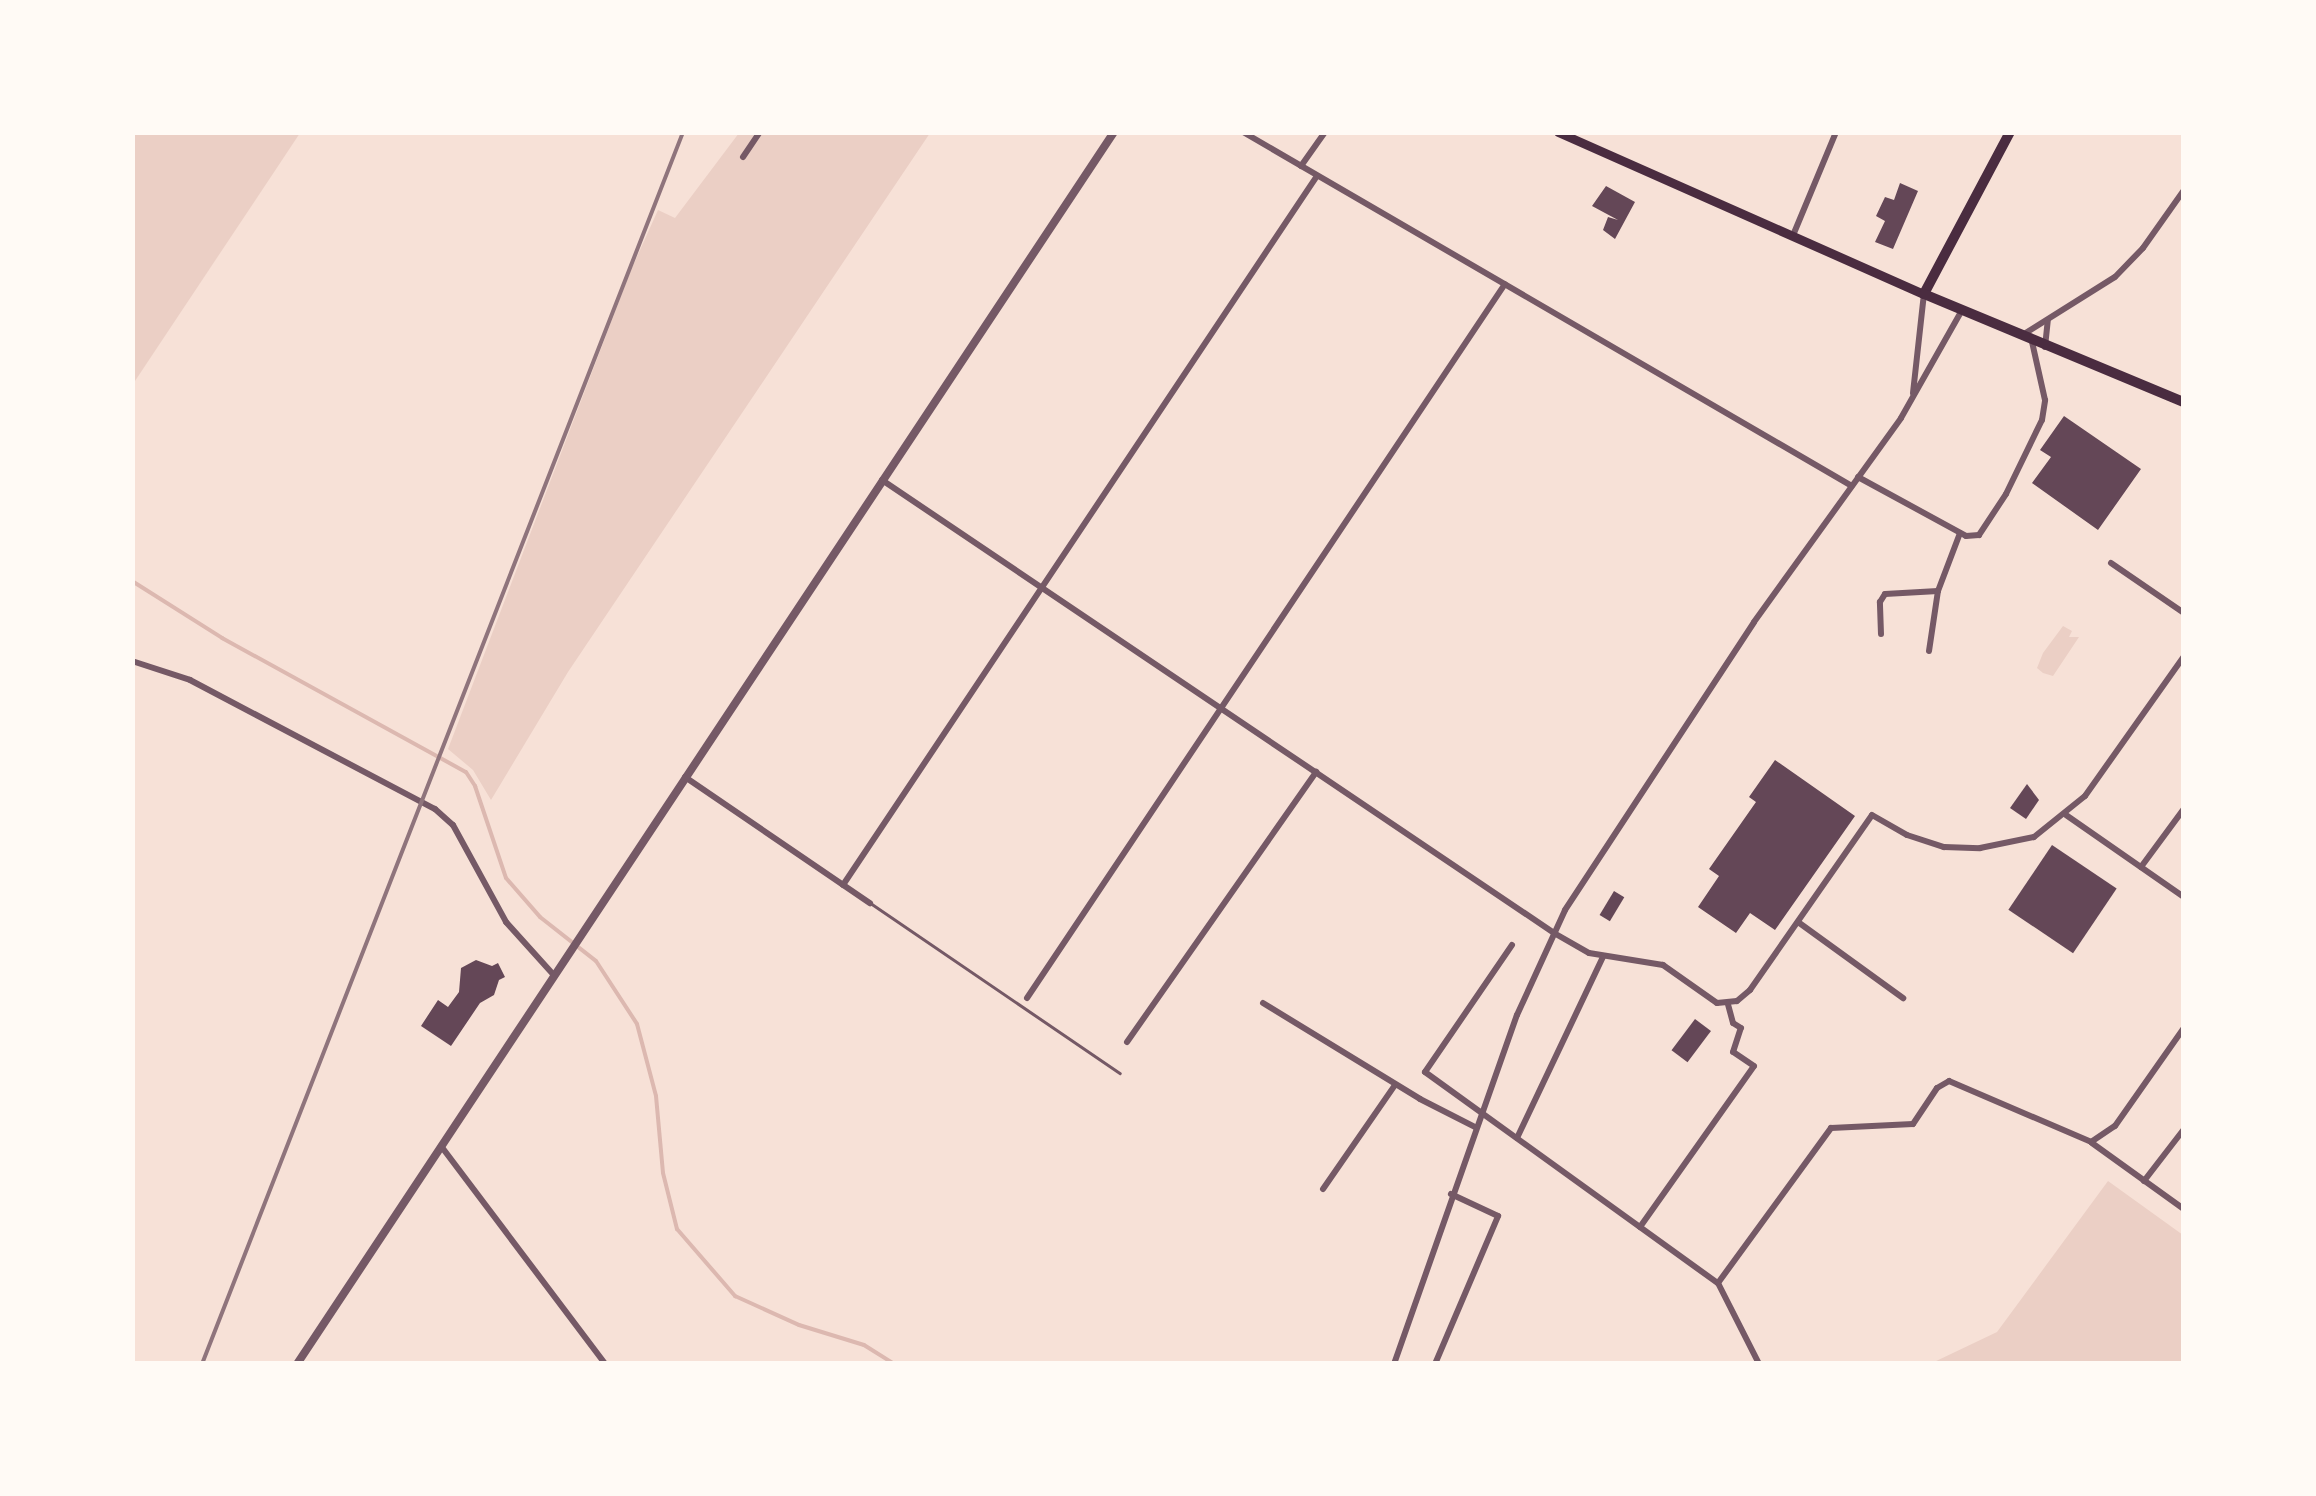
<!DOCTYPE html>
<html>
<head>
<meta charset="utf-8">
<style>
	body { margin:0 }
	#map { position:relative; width:2316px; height:1496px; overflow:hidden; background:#f7e1d7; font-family:"Public Sans",sans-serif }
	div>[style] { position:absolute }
	.green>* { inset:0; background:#ebcfc5 }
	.stream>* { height:4px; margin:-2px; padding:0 2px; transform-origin:2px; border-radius:2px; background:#dcb8b0 }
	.building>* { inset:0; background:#644757; transform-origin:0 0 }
	.service>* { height:2.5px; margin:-1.25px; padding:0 1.25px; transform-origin:1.25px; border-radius:1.25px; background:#755966 }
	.minor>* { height:6px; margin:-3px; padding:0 3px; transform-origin:3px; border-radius:3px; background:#755966 }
	.tertiary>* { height:8px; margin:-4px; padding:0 4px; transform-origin:4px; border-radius:4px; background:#755966 }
	.secondary>* { height:9px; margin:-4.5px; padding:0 4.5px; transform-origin:4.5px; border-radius:4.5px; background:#4a2c40 }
	.primary>* { height:10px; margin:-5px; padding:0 5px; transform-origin:5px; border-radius:5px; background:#4a2c40 }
	.rail>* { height:4px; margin:-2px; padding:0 2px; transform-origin:2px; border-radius:2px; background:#8f747c }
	span { translate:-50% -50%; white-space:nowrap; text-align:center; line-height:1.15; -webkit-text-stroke:10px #fffaf5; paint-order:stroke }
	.frame { position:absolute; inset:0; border:135px solid #fffaf5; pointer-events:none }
</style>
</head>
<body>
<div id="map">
	<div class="green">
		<div style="clip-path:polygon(133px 132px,300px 133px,133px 384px,132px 133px)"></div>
		<div style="clip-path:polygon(739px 133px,930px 133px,568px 672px,491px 800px,473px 770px,448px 749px,631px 270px,658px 210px,675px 218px)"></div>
		<div style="clip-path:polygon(2063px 626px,2072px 631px,2069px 637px,2079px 637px,2053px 676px,2043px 673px,2037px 668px,2043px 653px)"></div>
		<div style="clip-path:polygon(2108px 1181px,2183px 1235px,2183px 1362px,1932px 1363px,1997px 1332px)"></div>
	</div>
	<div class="stream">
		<div style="left:132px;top:581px;width:107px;rotate:32.3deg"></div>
		<div style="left:222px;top:638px;width:278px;rotate:28.8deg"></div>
		<div style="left:466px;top:772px;width:17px;rotate:57deg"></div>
		<div style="left:475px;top:786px;width:97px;rotate:71.4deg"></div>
		<div style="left:506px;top:878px;width:52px;rotate:48.9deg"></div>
		<div style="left:540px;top:917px;width:71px;rotate:38.2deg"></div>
		<div style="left:596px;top:961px;width:75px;rotate:56.9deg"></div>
		<div style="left:637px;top:1024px;width:74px;rotate:75.2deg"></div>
		<div style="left:656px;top:1096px;width:77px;rotate:84.8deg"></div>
		<div style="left:663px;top:1173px;width:58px;rotate:76deg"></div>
		<div style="left:677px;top:1229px;width:89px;rotate:49.1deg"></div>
		<div style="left:735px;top:1296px;width:70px;rotate:24.4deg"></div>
		<div style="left:799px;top:1325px;width:68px;rotate:17.1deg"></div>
		<div style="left:864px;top:1345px;width:36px;rotate:32deg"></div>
	</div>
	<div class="building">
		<div style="clip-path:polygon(1900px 183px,1918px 191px,1893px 249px,1875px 242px,1885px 221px,1876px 216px,1885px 197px,1894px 200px)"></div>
		<div style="clip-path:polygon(1606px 186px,1635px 202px,1615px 239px,1603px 230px,1608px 217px,1618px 220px,1592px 206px)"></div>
		<div style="clip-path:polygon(2064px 416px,2141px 469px,2098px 530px,2032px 483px,2051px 457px,2040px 450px)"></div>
		<div style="clip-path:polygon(1775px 760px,1855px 816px,1775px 930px,1750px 913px,1736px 933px,1698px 907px,1719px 876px,1709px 869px,1756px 802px,1749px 797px)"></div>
		<div style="clip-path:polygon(2027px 784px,2039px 800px,2026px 819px,2010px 808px)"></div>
		<div style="left:2052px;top:845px;width:78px;height:78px;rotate:34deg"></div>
		<div style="left:1614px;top:891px;width:12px;height:28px;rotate:31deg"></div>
		<div style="clip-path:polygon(476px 960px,492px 966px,498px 963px,505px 977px,499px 980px,494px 995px,480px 1003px,451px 1046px,421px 1026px,438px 1000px,448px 1007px,459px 992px,461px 968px)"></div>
		<div style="left:1695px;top:1019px;width:20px;height:39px;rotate:37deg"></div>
	</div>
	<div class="service">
		<div style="left:872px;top:904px;width:300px;rotate:34.3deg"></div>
	</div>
	<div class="minor">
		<div style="left:1243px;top:132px;width:704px;rotate:30.17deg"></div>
		<div style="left:743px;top:157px;width:30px;rotate:-56deg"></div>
		<div style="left:1301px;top:166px;width:42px;rotate:-54.8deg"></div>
		<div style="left:1794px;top:233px;width:109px;rotate:-67.4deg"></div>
		<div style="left:2024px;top:334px;width:107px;rotate:-32.1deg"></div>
		<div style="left:2115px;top:277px;width:40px;rotate:-46deg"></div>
		<div style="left:2143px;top:248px;width:71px;rotate:-54.7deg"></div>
		<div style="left:2045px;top:347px;width:27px;rotate:-84deg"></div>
		<div style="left:1913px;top:393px;width:100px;rotate:-83.7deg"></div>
		<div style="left:1858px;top:477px;width:123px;rotate:28.6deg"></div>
		<div style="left:1966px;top:536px;width:13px;rotate:-4deg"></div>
		<div style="left:1979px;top:535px;width:49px;rotate:-56.6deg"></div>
		<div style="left:2006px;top:494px;width:82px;rotate:-64.1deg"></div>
		<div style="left:2042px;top:420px;width:20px;rotate:-81deg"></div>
		<div style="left:2045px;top:400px;width:59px;rotate:-102.6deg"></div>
		<div style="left:882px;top:480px;width:810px;rotate:33.98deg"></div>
		<div style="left:1554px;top:933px;width:40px;rotate:29.7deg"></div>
		<div style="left:1589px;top:953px;width:75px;rotate:9.2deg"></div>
		<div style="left:1663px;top:965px;width:66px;rotate:35.1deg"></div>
		<div style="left:1717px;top:1003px;width:20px;rotate:-6deg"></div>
		<div style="left:1737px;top:1001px;width:17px;rotate:-40deg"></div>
		<div style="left:1750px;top:990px;width:213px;rotate:-55.1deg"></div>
		<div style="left:1872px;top:815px;width:40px;rotate:29.7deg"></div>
		<div style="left:1907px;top:835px;width:39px;rotate:18deg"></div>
		<div style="left:1944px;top:847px;width:36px;rotate:2deg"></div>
		<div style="left:1980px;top:848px;width:55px;rotate:-11.5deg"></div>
		<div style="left:2034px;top:837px;width:65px;rotate:-38.8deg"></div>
		<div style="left:2085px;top:796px;width:171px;rotate:-54.7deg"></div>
		<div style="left:2111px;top:563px;width:88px;rotate:34.4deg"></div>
		<div style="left:1881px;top:634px;width:32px;rotate:-92deg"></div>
		<div style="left:1880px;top:602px;width:9px;rotate:-58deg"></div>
		<div style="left:1885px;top:594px;width:53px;rotate:-3.2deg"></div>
		<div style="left:1938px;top:591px;width:62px;rotate:-69.2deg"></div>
		<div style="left:1929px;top:651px;width:61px;rotate:-81.5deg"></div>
		<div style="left:132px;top:661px;width:61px;rotate:18.1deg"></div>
		<div style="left:190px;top:680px;width:277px;rotate:27.8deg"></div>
		<div style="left:435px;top:809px;width:24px;rotate:42deg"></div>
		<div style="left:453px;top:825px;width:111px;rotate:61.3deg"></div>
		<div style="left:506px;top:922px;width:69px;rotate:48deg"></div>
		<div style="left:685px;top:777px;width:224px;rotate:34.3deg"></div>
		<div style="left:2066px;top:815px;width:144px;rotate:34.8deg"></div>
		<div style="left:2141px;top:867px;width:71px;rotate:-53.6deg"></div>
		<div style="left:843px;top:885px;width:853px;rotate:-56.24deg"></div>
		<div style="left:1798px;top:922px;width:130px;rotate:35.9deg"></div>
		<div style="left:1512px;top:945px;width:154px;rotate:124.4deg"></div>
		<div style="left:1425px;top:1072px;width:361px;rotate:35.8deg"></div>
		<div style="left:1718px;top:1283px;width:192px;rotate:-53.9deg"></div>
		<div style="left:1831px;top:1128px;width:82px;rotate:-2.8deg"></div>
		<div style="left:1913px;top:1124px;width:43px;rotate:-56.3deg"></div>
		<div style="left:1937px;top:1088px;width:14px;rotate:-30deg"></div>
		<div style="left:1949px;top:1081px;width:155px;rotate:23.2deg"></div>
		<div style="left:2091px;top:1142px;width:29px;rotate:-34deg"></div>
		<div style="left:2115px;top:1126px;width:120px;rotate:-54.9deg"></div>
		<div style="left:1027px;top:998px;width:859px;rotate:-56.2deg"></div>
		<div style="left:1263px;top:1003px;width:184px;rotate:31.4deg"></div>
		<div style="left:1420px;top:1099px;width:62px;rotate:27deg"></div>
		<div style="left:1127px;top:1042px;width:330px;rotate:-55deg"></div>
		<div style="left:1517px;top:1138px;width:200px;rotate:-64.6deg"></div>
		<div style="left:2092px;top:1143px;width:113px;rotate:35.7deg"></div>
		<div style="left:441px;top:1146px;width:273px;rotate:53deg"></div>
		<div style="left:2144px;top:1181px;width:66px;rotate:-52.4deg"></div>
		<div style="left:1323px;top:1189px;width:126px;rotate:-55.3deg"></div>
		<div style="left:1640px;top:1227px;width:197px;rotate:-54.7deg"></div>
		<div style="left:1754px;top:1066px;width:25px;rotate:-146deg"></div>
		<div style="left:1733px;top:1052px;width:25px;rotate:-72deg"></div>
		<div style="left:1741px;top:1028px;width:9px;rotate:-148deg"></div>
		<div style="left:1733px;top:1023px;width:20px;rotate:-105deg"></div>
		<div style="left:1718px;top:1283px;width:89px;rotate:63.1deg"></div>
		<div style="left:1394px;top:1364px;width:370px;rotate:-70.6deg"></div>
		<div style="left:1517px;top:1015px;width:115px;rotate:-65.4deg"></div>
		<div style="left:1565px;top:910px;width:344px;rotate:-56.7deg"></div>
		<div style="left:1754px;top:622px;width:251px;rotate:-54.2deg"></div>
		<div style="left:1901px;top:418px;width:122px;rotate:-60.5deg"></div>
		<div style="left:1435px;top:1364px;width:161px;rotate:-66.9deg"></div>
		<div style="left:1498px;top:1216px;width:52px;rotate:-154.9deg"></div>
	</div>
	<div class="tertiary">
		<div style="left:297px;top:1364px;width:1478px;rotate:-56.45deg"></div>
	</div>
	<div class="secondary">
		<div style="left:1558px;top:132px;width:400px;rotate:23.9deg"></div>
	</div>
	<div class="primary">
		<div style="left:2010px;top:132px;width:183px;rotate:118deg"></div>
		<div style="left:1924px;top:294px;width:282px;rotate:22.6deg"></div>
	</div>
	<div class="rail">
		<div style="left:202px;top:1364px;width:1323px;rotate:-68.67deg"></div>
	</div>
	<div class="frame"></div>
</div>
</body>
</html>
